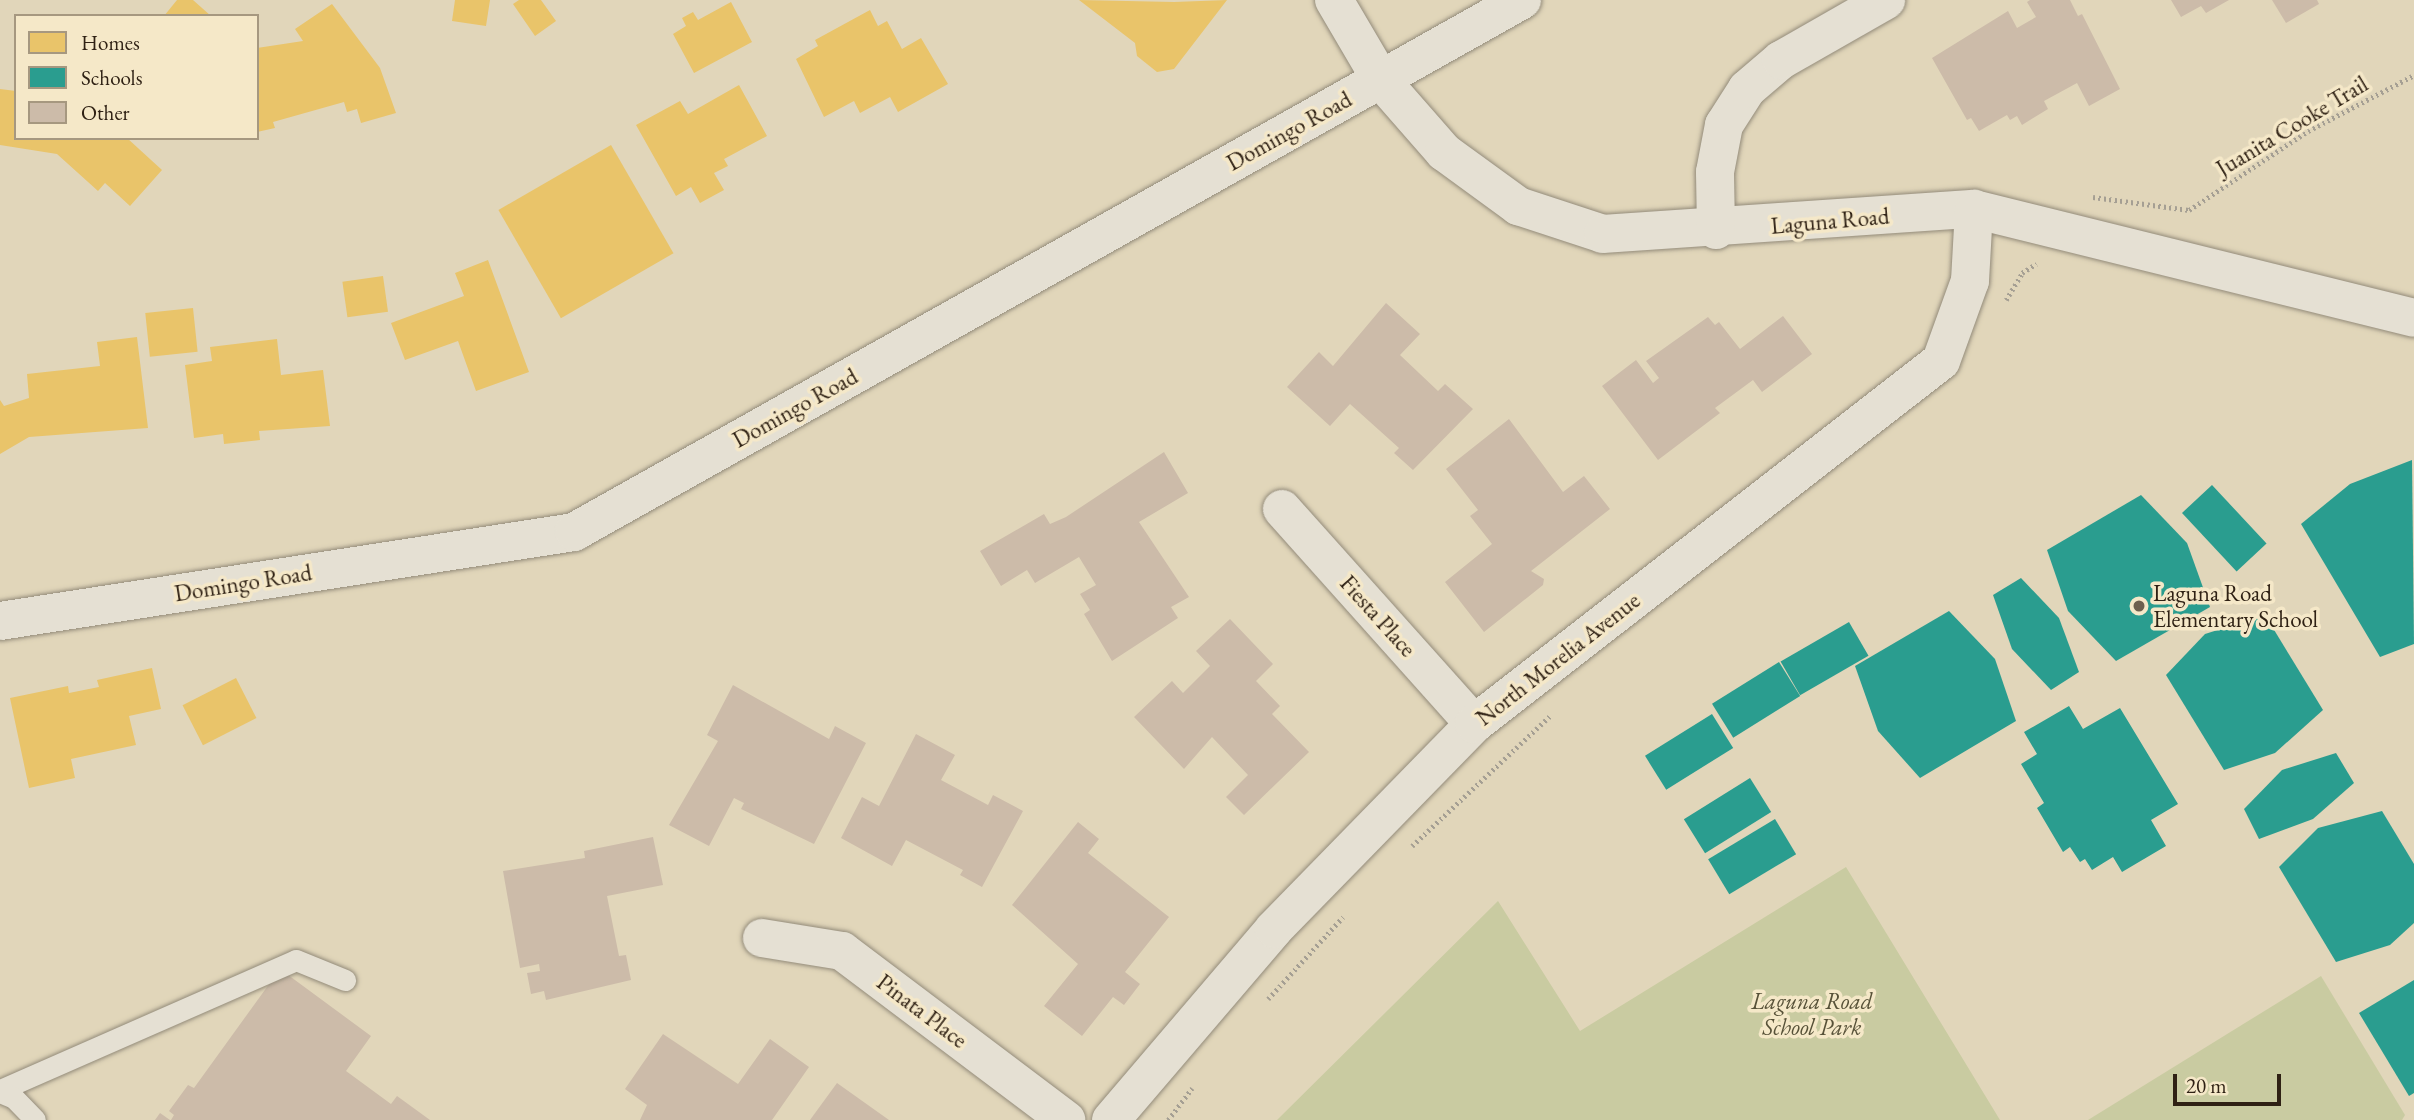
<!DOCTYPE html>
<html>
<head>
<meta charset="utf-8">
<style>
	body { margin:0 }
	#map { position:relative; width:2414px; height:1120px; overflow:hidden; background:#e1d6ba; font-family:"EB Garamond",serif }
	div>[style] { position:absolute }
	.green>* { inset:0; background:#c9cba1 }
	.homes>* { inset:0; background:#e9c46a; transform-origin:0 0 }
	.schools>* { inset:0; background:#2a9d8f; transform-origin:0 0 }
	.building>* { inset:0; background:#ccbba9 }
	.path>* { height:4.5px; margin-top:-2.25px; transform-origin:0; background:repeating-linear-gradient(90deg,#a59f93 0 2px,transparent 0 5.5px) }
	.roads { filter:drop-shadow(0 0 2px #938b7a) drop-shadow(0 0 2px #938b7a) }
	.lane>* { height:21px; margin:-10.5px; padding:0 10.5px; transform-origin:10.5px; border-radius:10.5px; background:#e5e0d3 }
	.street>* { height:38px; margin:-19px; padding:0 19px; transform-origin:19px; border-radius:19px; background:#e5e0d3 }
	.dots>* { width:19px; height:19px; translate:-50% -50%; box-sizing:border-box; border:4px solid #f5e8c8; border-radius:50% }
	span { translate:-50% -50%; white-space:nowrap; text-align:center; line-height:1.15; -webkit-text-stroke:7px #f5e8c8; paint-order:stroke }
	.street-label { font-size:23px; color:#2f2114 }
	.poi-label { font-size:23px; color:#2f2114 }
	.left { translate:0 -50%; text-align:left }
	.park-label { font-size:23px; color:#575138; font-style:italic }
	.legend { position:absolute; left:14px; top:14px; width:245px; height:126px; box-sizing:border-box; background:#f5e8c8; border:2px solid #a69880; margin:0; padding:9px 12px; list-style:none; font-size:21px; color:#2f2114 }
	.legend li { display:flex; align-items:center; gap:14px; height:35px }
	.legend b { width:35px; border:2px solid #a69880 }
	.scale { position:absolute; left:2173px; top:1074px; width:108px; height:32px; box-sizing:border-box; border:4px solid #2f2114; border-top:0; padding-left:9px; font-size:21px; line-height:24px; white-space:nowrap; color:#2f2114; -webkit-text-stroke:5px #f5e8c8; paint-order:stroke }
</style>
</head>
<body>
<div id="map">
	<div class="green">
		<div style="clip-path:polygon(1846px 867px,2000px 1120px,1277px 1120px,1498px 901px,1580px 1031px)"></div>
		<div style="clip-path:polygon(2321px 976px,2405px 1115px,2402px 1120px,2088px 1120px)"></div>
	</div>
	<div class="homes">
		<div style="clip-path:polygon(177px 0,193px 0,211px 16px,164px 16px)"></div>
		<div style="clip-path:polygon(455px 0,490px 0,486px 26px,452px 21px)"></div>
		<div style="clip-path:polygon(519px 0,541px 0,556px 21px,535px 36px,513px 4px)"></div>
		<div style="clip-path:polygon(1079px 0,1174px 2px,1227px 0,1174px 69px,1157px 72px,1137px 56px,1135px 43px)"></div>
		<div style="clip-path:polygon(731px 2px,752px 42px,694px 73px,673px 34px,686px 26px,682px 18px,693px 12px,698px 20px)"></div>
		<div style="clip-path:polygon(332px 4px,380px 68px,396px 113px,361px 123px,357px 109px,347px 112px,344px 102px,273px 122px,275px 128px,257px 132px,257px 48px,303px 41px,295px 29px)"></div>
		<div style="clip-path:polygon(870px 10px,878px 26px,887px 21px,902px 49px,921px 38px,948px 84px,898px 112px,890px 97px,860px 113px,854px 101px,824px 117px,796px 59px,818px 46px,815px 40px)"></div>
		<div style="clip-path:polygon(739px 85px,767px 136px,724px 159px,728px 166px,714px 173px,724px 190px,700px 203px,691px 187px,676px 196px,636px 125px,680px 101px,688px 114px)"></div>
		<div style="clip-path:polygon(0 89px,16px 91px,16px 138px,127px 138px,162px 170px,130px 206px,105px 183px,98px 191px,57px 154px,0 145px)"></div>
		<div style="left:611px;top:145px;width:125px;height:130px;rotate:60deg"></div>
		<div style="clip-path:polygon(488px 260px,529px 372px,476px 391px,458px 341px,405px 360px,391px 323px,464px 296px,455px 273px)"></div>
		<div style="left:383px;top:276px;width:36px;height:41px;rotate:82deg"></div>
		<div style="left:193px;top:308px;width:44px;height:48px;rotate:84deg"></div>
		<div style="clip-path:polygon(137px 337px,148px 428px,29px 437px,0 454px,0 400px,4px 406px,29px 398px,27px 374px,100px 366px,97px 342px)"></div>
		<div style="clip-path:polygon(277px 339px,281px 375px,323px 370px,330px 426px,259px 431px,260px 440px,224px 444px,223px 434px,194px 438px,185px 365px,212px 361px,210px 347px)"></div>
		<div style="clip-path:polygon(152px 668px,161px 709px,129px 716px,136px 745px,71px 759px,75px 778px,29px 788px,10px 698px,68px 686px,69px 693px,99px 687px,97px 680px)"></div>
		<div style="left:236px;top:678px;width:45px;height:60px;rotate:63deg"></div>
	</div>
	<div class="schools">
		<div style="clip-path:polygon(2412px 460px,2414px 644px,2380px 657px,2301px 524px,2350px 484px)"></div>
		<div style="left:2212px;top:485px;width:80px;height:41px;rotate:47deg"></div>
		<div style="clip-path:polygon(2141px 495px,2187px 543px,2210px 607px,2116px 661px,2068px 611px,2047px 550px)"></div>
		<div style="clip-path:polygon(2021px 578px,2059px 618px,2079px 672px,2051px 690px,2012px 649px,1993px 595px)"></div>
		<div style="clip-path:polygon(1949px 611px,1995px 659px,2016px 721px,1920px 778px,1878px 731px,1855px 666px)"></div>
		<div style="clip-path:polygon(2265px 615px,2323px 710px,2275px 753px,2224px 770px,2166px 675px,2205px 634px)"></div>
		<div style="left:1849px;top:622px;width:39px;height:79px;rotate:60deg"></div>
		<div style="left:1779px;top:662px;width:40px;height:79px;rotate:58deg"></div>
		<div style="clip-path:polygon(2069px 706px,2083px 729px,2120px 708px,2178px 804px,2151px 820px,2166px 846px,2122px 872px,2113px 857px,2092px 870px,2085px 859px,2080px 862px,2070px 847px,2063px 852px,2037px 808px,2044px 803px,2021px 764px,2037px 754px,2024px 732px)"></div>
		<div style="left:1712px;top:714px;width:40px;height:79px;rotate:58deg"></div>
		<div style="clip-path:polygon(2336px 753px,2354px 783px,2313px 819px,2259px 839px,2244px 809px,2282px 770px)"></div>
		<div style="left:1750px;top:778px;width:40px;height:78px;rotate:58deg"></div>
		<div style="clip-path:polygon(2382px 811px,2414px 864px,2414px 923px,2390px 945px,2336px 962px,2279px 867px,2318px 828px)"></div>
		<div style="left:1775px;top:819px;width:41px;height:78px;rotate:59deg"></div>
		<div style="clip-path:polygon(2414px 980px,2414px 1093px,2409px 1096px,2359px 1013px)"></div>
	</div>
	<div class="building">
		<div style="clip-path:polygon(2030px 0,2070px 0,2078px 16px,2082px 14px,2120px 89px,2089px 106px,2077px 83px,2044px 101px,2048px 109px,2022px 125px,2017px 116px,2010px 120px,2007px 115px,1979px 131px,1971px 118px,1967px 120px,1932px 58px,2008px 11px,2017px 28px,2036px 17px,2027px 2px)"></div>
		<div style="clip-path:polygon(2171px 0,2229px 0,2206px 13px,2201px 6px,2181px 17px)"></div>
		<div style="clip-path:polygon(2272px 0,2317px 0,2319px 4px,2286px 23px)"></div>
		<div style="clip-path:polygon(1386px 303px,1420px 334px,1400px 355px,1438px 391px,1445px 384px,1473px 409px,1413px 470px,1394px 453px,1399px 448px,1350px 404px,1330px 426px,1287px 387px,1319px 352px,1333px 366px)"></div>
		<div style="clip-path:polygon(1783px 316px,1812px 354px,1762px 392px,1753px 380px,1715px 408px,1720px 413px,1658px 460px,1602px 386px,1636px 360px,1653px 383px,1659px 378px,1646px 361px,1708px 317px,1715px 325px,1719px 322px,1740px 349px)"></div>
		<div style="clip-path:polygon(1509px 419px,1563px 492px,1584px 476px,1610px 509px,1531px 571px,1544px 579px,1543px 585px,1484px 632px,1445px 582px,1492px 544px,1470px 516px,1478px 510px,1446px 469px)"></div>
		<div style="clip-path:polygon(1164px 452px,1188px 493px,1139px 522px,1189px 597px,1171px 607px,1178px 618px,1112px 661px,1084px 614px,1090px 610px,1080px 594px,1096px 585px,1079px 557px,1035px 583px,1027px 570px,1001px 586px,980px 551px,1044px 514px,1050px 524px,1066px 517px)"></div>
		<div style="clip-path:polygon(1230px 619px,1273px 664px,1256px 681px,1280px 706px,1272px 714px,1309px 752px,1244px 815px,1226px 797px,1248px 775px,1212px 737px,1184px 769px,1134px 717px,1172px 681px,1183px 693px,1210px 666px,1196px 651px)"></div>
		<div style="clip-path:polygon(733px 685px,829px 739px,835px 726px,866px 743px,814px 844px,741px 809px,744px 803px,734px 798px,709px 846px,669px 825px,718px 741px,707px 735px)"></div>
		<div style="clip-path:polygon(916px 734px,955px 755px,941px 780px,988px 805px,993px 795px,1023px 811px,982px 887px,960px 875px,963px 870px,906px 840px,892px 866px,841px 838px,862px 797px,879px 806px)"></div>
		<div style="clip-path:polygon(1078px 822px,1099px 839px,1088px 853px,1169px 917px,1125px 972px,1140px 984px,1124px 1005px,1113px 997px,1082px 1036px,1044px 1006px,1078px 964px,1012px 905px)"></div>
		<div style="clip-path:polygon(653px 837px,663px 885px,607px 896px,619px 956px,626px 955px,631px 980px,546px 1000px,544px 991px,531px 994px,527px 973px,540px 971px,539px 964px,520px 968px,503px 871px,585px 858px,584px 851px)"></div>
		<div style="clip-path:polygon(280px 969px,371px 1036px,346px 1071px,391px 1104px,397px 1096px,430px 1120px,171px 1120px,174px 1115px,169px 1111px,188px 1085px,194px 1088px)"></div>
		<div style="clip-path:polygon(663px 1034px,738px 1084px,770px 1039px,809px 1067px,772px 1120px,640px 1120px,647px 1105px,625px 1089px)"></div>
		<div style="clip-path:polygon(837px 1083px,889px 1120px,810px 1120px)"></div>
		<div style="clip-path:polygon(160px 1113px,170px 1120px,155px 1120px)"></div>
	</div>
	<div class="path">
		<div style="left:2093px;top:197px;width:97px;rotate:7.7deg"></div>
		<div style="left:2189px;top:210px;width:143px;rotate:-33.6deg"></div>
		<div style="left:2308px;top:131px;width:120px;rotate:-27.8deg"></div>
		<div style="left:2006px;top:300px;width:31px;rotate:-59deg"></div>
		<div style="left:2022px;top:273px;width:17px;rotate:-33deg"></div>
		<div style="left:1412px;top:846px;width:191px;rotate:-43.3deg"></div>
		<div style="left:1268px;top:999px;width:111px;rotate:-47.6deg"></div>
		<div style="left:1168px;top:1120px;width:40px;rotate:-53deg"></div>
	</div>
	<div class="roads">
		<div class="lane">
			<div style="left:0;top:1090px;width:323px;rotate:-23.7deg"></div>
			<div style="left:296px;top:960px;width:53px;rotate:22.2deg"></div>
			<div style="left:0;top:1092px;width:15px;rotate:23deg"></div>
			<div style="left:14px;top:1098px;width:30px;rotate:46deg"></div>
		</div>
		<div class="street">
			<div style="left:1334px;top:0;width:93px;rotate:59.6deg"></div>
			<div style="left:1381px;top:80px;width:96px;rotate:48.8deg"></div>
			<div style="left:1444px;top:152px;width:92px;rotate:36.1deg"></div>
			<div style="left:1518px;top:206px;width:89px;rotate:18.2deg"></div>
			<div style="left:1603px;top:234px;width:372px;rotate:-3.9deg"></div>
			<div style="left:1974px;top:209px;width:453px;rotate:13.9deg"></div>
			<div style="left:1716px;top:230px;width:58px;rotate:-91deg"></div>
			<div style="left:1715px;top:172px;width:48px;rotate:-79.2deg"></div>
			<div style="left:1724px;top:125px;width:43px;rotate:-57.4deg"></div>
			<div style="left:1747px;top:89px;width:45px;rotate:-40.5deg"></div>
			<div style="left:1781px;top:60px;width:121px;rotate:-29.7deg"></div>
			<div style="left:1282px;top:509px;width:288px;rotate:48.2deg"></div>
			<div style="left:0;top:621px;width:581px;rotate:-8.81deg"></div>
			<div style="left:574px;top:532px;width:1087px;rotate:-29.3deg"></div>
			<div style="left:762px;top:938px;width:81px;rotate:9.2deg"></div>
			<div style="left:842px;top:951px;width:281px;rotate:37deg"></div>
			<div style="left:1111px;top:1120px;width:251px;rotate:-49.5deg"></div>
			<div style="left:1274px;top:929px;width:286px;rotate:-45.7deg"></div>
			<div style="left:1474px;top:724px;width:591px;rotate:-37.86deg"></div>
			<div style="left:1941px;top:361px;width:85px;rotate:-70.1deg"></div>
			<div style="left:1970px;top:281px;width:72px;rotate:-86.8deg"></div>
		</div>
	</div>
	<div class="dots">
		<div style="left:2139px;top:606px;background:#6d604e"></div>
	</div>
	<div class="street-label">
		<span style="left:2292px;top:126px;rotate:-31deg">Juanita Cooke Trail</span>
		<span style="left:1289px;top:131px;rotate:-29deg">Domingo Road</span>
		<span style="left:1830px;top:221px;rotate:-5deg">Laguna Road</span>
		<span style="left:795px;top:408px;rotate:-29deg">Domingo Road</span>
		<span style="left:243px;top:583px;rotate:-9deg">Domingo Road</span>
		<span style="left:1378px;top:616px;rotate:48deg">Fiesta Place</span>
		<span style="left:1558px;top:659px;rotate:-38deg">North Morelia Avenue</span>
		<span style="left:922px;top:1011px;rotate:37deg">Pinata Place</span>
	</div>
	<div class="poi-label">
		<span class="left" style="left:2153px;top:606px">Laguna Road<br>Elementary School</span>
	</div>
	<div class="park-label">
		<span style="left:1812px;top:1014px">Laguna Road<br>School Park</span>
	</div>
	<ul class="legend">
	<li><b style="height:19px;background:#e9c46a"></b>Homes</li>
	<li><b style="height:19px;background:#2a9d8f"></b>Schools</li>
	<li><b style="height:19px;background:#ccbba9"></b>Other</li>
	</ul>
	<div class="scale">20 m</div>
</div>
</body>
</html>
